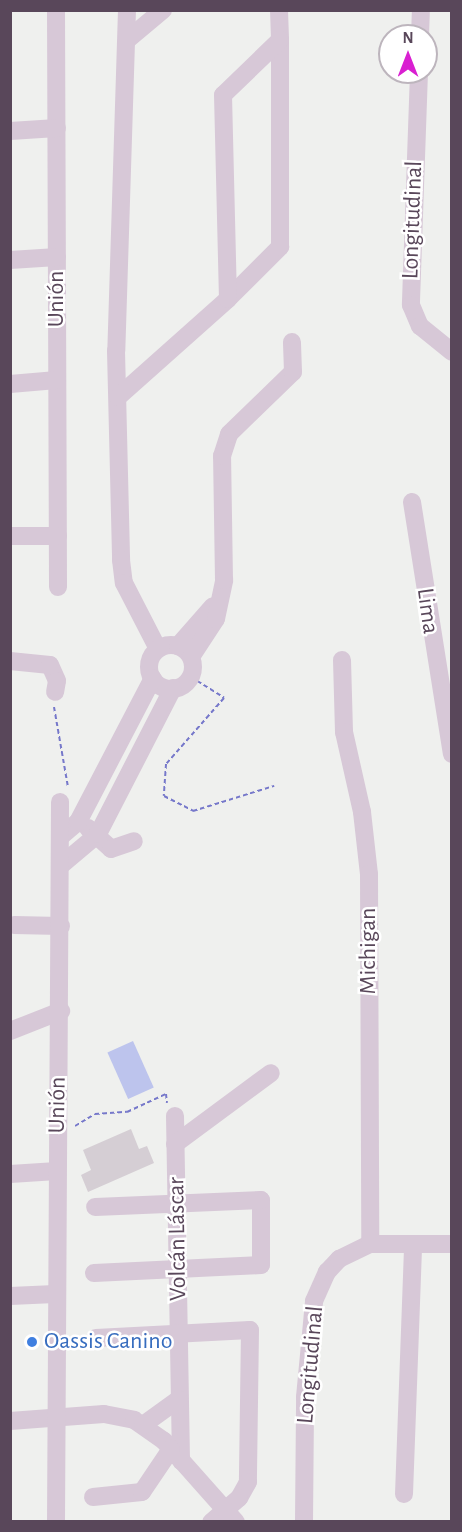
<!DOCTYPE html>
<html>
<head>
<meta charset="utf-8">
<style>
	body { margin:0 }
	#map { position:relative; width:462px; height:1532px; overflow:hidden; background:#eff0ee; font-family:"Alegreya Sans",sans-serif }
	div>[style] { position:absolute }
	.green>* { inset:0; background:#bdc4ed; transform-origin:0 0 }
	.building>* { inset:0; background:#d5ced4 }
	.path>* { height:2px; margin-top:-1px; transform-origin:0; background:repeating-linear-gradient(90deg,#7678ca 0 4.5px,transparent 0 7.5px) }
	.minor>* { height:18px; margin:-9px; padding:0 9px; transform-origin:9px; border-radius:9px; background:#d7c8d7 }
	.minor>.ring { margin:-9px; padding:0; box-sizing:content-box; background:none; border:18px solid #d7c8d7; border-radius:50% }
	.dots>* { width:16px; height:16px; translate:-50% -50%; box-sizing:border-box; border:3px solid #fff; border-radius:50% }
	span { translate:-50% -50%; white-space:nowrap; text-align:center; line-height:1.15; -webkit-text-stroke:5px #fff; paint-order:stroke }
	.street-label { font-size:24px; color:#59475a }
	.shop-label { font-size:24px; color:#366cbe }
	.left { translate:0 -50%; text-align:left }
	.frame { position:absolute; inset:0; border:12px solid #59475a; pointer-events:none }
	.north { position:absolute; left:378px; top:24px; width:60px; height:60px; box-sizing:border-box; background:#fff; border:2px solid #bdb5bd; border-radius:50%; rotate:0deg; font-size:16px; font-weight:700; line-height:24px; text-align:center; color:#59475a }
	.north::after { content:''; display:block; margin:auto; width:21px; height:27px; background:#d91fd1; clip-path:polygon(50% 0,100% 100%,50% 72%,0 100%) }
</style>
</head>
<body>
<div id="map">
	<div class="green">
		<div style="left:133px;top:1041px;width:51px;height:28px;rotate:66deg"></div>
	</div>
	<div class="building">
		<div style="clip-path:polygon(131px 1129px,139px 1149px,147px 1146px,154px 1163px,88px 1192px,81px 1175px,91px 1170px,83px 1150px)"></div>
	</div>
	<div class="path">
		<div style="left:191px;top:677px;width:39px;rotate:32deg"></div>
		<div style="left:224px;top:698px;width:88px;rotate:131.3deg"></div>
		<div style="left:166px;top:764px;width:32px;rotate:94deg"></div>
		<div style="left:164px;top:796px;width:33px;rotate:27deg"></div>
		<div style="left:193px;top:811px;width:85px;rotate:-17.2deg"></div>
		<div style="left:54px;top:707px;width:81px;rotate:80.1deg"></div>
		<div style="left:75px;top:1126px;width:23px;rotate:-31deg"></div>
		<div style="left:95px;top:1114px;width:32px;rotate:-4deg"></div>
		<div style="left:127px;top:1112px;width:43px;rotate:-24.8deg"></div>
		<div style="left:166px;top:1094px;width:9px;rotate:84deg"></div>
	</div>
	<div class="minor">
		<div style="left:56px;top:10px;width:577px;rotate:89.8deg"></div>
		<div style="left:127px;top:10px;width:341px;rotate:91.8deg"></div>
		<div style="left:116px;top:351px;width:209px;rotate:88.6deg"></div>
		<div style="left:121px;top:560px;width:23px;rotate:83deg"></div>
		<div style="left:124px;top:583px;width:74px;rotate:62.7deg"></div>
		<div style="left:279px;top:10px;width:30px;rotate:88deg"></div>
		<div style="left:420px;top:36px;width:26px;rotate:-88deg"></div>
		<div style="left:127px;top:40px;width:47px;rotate:-39.8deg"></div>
		<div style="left:419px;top:72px;width:233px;rotate:92deg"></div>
		<div style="left:411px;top:305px;width:23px;rotate:67deg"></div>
		<div style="left:420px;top:326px;width:41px;rotate:39.1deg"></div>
		<div style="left:10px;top:131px;width:47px;rotate:-3.7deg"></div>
		<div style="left:10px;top:260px;width:47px;rotate:-3.7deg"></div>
		<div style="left:10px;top:384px;width:47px;rotate:-4.9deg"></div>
		<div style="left:118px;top:397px;width:147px;rotate:-41.7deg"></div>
		<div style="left:228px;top:299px;width:74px;rotate:-45deg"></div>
		<div style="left:280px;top:247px;width:207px;rotate:-90deg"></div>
		<div style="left:280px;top:40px;width:79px;rotate:136deg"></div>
		<div style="left:223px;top:95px;width:204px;rotate:88.6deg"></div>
		<div style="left:412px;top:502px;width:255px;rotate:81deg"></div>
		<div style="left:10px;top:536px;width:48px"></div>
		<div class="ring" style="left:149px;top:645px;width:26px;height:26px"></div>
		<div style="left:178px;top:646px;width:53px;rotate:-48.8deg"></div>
		<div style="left:191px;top:657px;width:45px;rotate:-56.7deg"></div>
		<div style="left:216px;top:619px;width:40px;rotate:-78deg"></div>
		<div style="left:224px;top:580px;width:124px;rotate:-90.9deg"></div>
		<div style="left:222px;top:456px;width:23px;rotate:-72deg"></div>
		<div style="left:229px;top:434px;width:89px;rotate:-44.1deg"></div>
		<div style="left:293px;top:372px;width:30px;rotate:-92deg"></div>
		<div style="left:342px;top:660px;width:72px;rotate:88.4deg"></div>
		<div style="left:344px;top:732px;width:82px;rotate:77.3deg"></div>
		<div style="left:362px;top:812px;width:62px;rotate:83.6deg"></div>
		<div style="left:369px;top:874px;width:370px;rotate:89.8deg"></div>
		<div style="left:10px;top:661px;width:40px;rotate:5.7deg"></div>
		<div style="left:50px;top:665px;width:17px;rotate:66deg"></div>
		<div style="left:57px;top:681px;width:11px;rotate:100deg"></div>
		<div style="left:88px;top:828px;width:31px;rotate:42deg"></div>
		<div style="left:111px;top:849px;width:24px;rotate:-19deg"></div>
		<div style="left:60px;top:837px;width:23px;rotate:-40deg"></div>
		<div style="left:78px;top:822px;width:162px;rotate:-62.5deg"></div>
		<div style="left:60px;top:866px;width:50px;rotate:-40.1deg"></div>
		<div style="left:98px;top:834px;width:164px;rotate:-62.8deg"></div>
		<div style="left:14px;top:925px;width:47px;rotate:1.2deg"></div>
		<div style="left:10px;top:1031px;width:55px;rotate:-21.4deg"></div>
		<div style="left:175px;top:1116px;width:345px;rotate:89deg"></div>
		<div style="left:175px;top:1144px;width:119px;rotate:-36.5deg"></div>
		<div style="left:10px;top:1174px;width:47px;rotate:-3.7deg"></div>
		<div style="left:94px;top:1273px;width:167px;rotate:-2.7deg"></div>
		<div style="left:261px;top:1265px;width:65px;rotate:-90deg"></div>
		<div style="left:261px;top:1200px;width:166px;rotate:177.6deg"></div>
		<div style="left:10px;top:1296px;width:45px;rotate:-2.5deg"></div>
		<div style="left:96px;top:1338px;width:154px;rotate:-3deg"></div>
		<div style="left:250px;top:1330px;width:152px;rotate:90.8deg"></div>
		<div style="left:248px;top:1482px;width:18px;rotate:119deg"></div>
		<div style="left:239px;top:1498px;width:37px;rotate:139deg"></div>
		<div style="left:10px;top:1421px;width:94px;rotate:-4.3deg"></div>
		<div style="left:104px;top:1414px;width:31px;rotate:11deg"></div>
		<div style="left:134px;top:1420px;width:37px;rotate:35deg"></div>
		<div style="left:164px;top:1441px;width:108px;rotate:48.4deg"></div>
		<div style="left:143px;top:1425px;width:44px;rotate:-35.8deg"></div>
		<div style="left:404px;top:1494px;width:250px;rotate:-87.9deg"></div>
		<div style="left:93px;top:1497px;width:49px;rotate:-5.8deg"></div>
		<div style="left:142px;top:1492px;width:52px;rotate:-56deg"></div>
		<div style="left:56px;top:1522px;width:720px;rotate:-89.68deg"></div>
		<div style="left:304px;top:1522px;width:125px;rotate:-89.5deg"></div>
		<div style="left:305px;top:1397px;width:96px;rotate:-84.6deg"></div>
		<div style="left:314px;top:1301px;width:32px;rotate:-66deg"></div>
		<div style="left:327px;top:1272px;width:18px;rotate:-47deg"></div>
		<div style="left:339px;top:1259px;width:34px;rotate:-26deg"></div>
		<div style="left:370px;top:1244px;width:82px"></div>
	</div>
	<div class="dots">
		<div style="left:32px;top:1342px;background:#3f7fe0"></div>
	</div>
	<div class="street-label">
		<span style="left:413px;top:220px;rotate:-88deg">Longitudinal</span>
		<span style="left:57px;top:299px;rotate:-90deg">Unión</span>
		<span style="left:427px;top:611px;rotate:82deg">Lima</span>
		<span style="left:369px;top:951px;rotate:-90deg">Michigan</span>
		<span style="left:58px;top:1105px;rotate:-89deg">Unión</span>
		<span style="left:178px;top:1239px;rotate:-91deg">Volcán Láscar</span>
		<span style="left:311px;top:1365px;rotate:-85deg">Longitudinal</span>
	</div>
	<div class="shop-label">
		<span class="left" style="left:44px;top:1342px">Oassis Canino</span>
	</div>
	<div class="frame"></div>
	<div class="north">N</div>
</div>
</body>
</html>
